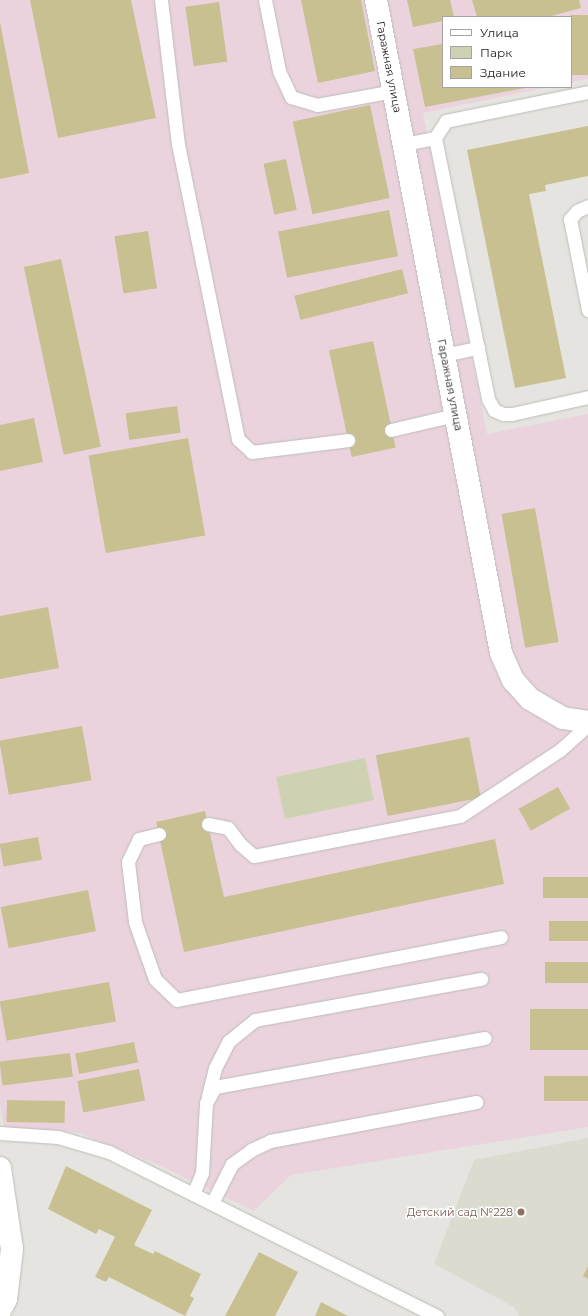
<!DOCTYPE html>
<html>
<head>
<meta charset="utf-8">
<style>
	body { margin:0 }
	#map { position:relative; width:588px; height:1316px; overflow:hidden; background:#e5e4e0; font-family:Montserrat,sans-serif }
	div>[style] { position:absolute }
	.industrial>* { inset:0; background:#ebd3de }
	.built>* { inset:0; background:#dddbcf }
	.green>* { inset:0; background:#cfd2b2; transform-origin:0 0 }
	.building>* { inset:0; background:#c9c091; transform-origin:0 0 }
	.roads { filter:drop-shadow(0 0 1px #bdbcb7) drop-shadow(0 0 1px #bdbcb7) }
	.service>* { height:13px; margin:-6.5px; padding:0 6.5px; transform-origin:6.5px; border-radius:6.5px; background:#fff }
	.minor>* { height:22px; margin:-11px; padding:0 11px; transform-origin:11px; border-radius:11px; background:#fff }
	.dots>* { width:11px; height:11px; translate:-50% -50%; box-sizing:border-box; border:2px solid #fff; border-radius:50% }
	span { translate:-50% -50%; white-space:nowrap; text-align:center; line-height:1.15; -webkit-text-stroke:3px #fff; paint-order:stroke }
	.street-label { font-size:11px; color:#1d1c1b }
	.education-label { font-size:11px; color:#785e54 }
	.right { translate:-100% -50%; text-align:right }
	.legend { position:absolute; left:442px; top:16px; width:130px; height:72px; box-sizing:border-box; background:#fff; border:1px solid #a5a4a4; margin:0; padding:5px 7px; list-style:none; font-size:12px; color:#1d1c1b }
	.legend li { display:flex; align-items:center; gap:8px; height:20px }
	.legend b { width:20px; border:1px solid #a5a4a4 }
</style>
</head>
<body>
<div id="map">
	<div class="industrial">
		<div style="clip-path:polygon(0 0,588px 0,588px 79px,571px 82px,571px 17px,443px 17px,443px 87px,548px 87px,423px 113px,487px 434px,588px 414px,588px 1127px,291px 1175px,254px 1211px,152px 1162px,80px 1133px,26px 1129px,5px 1132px,0 1104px)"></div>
	</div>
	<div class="built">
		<div style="clip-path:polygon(588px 1138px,588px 1316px,520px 1316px,514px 1307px,434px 1264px,474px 1160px)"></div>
	</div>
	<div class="green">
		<div style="left:365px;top:758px;width:43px;height:91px;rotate:78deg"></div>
	</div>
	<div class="building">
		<div style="clip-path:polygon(30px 0,131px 0,156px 118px,58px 138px)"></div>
		<div style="clip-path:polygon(301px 0,361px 0,375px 71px,318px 83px)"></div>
		<div style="clip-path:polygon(407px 0,450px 0,454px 17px,443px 17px,443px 21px,413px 27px)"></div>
		<div style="clip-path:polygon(472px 0,579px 0,581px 8px,548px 17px,477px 17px)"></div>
		<div style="left:219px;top:2px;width:60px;height:34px;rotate:82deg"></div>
		<div style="left:588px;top:15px;width:60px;height:17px;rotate:90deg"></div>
		<div style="clip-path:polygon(0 22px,29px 173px,0 179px)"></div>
		<div style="clip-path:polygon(443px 44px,443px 87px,525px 88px,425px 107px,413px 49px)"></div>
		<div style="left:370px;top:105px;width:95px;height:79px;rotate:78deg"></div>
		<div style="clip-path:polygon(588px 126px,588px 176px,545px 185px,546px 191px,529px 194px,566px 378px,515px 388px,467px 150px)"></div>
		<div style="left:286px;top:159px;width:52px;height:23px;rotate:78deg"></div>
		<div style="left:389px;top:210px;width:47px;height:113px;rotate:79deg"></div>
		<div style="left:148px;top:231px;width:58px;height:34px;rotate:81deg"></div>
		<div style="left:61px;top:259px;width:192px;height:38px;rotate:78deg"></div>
		<div style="left:402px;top:269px;width:25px;height:111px;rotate:76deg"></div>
		<div style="left:373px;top:341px;width:109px;height:45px;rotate:78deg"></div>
		<div style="left:177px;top:406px;width:27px;height:52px;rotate:82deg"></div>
		<div style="clip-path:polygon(34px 418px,43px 462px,0 471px,0 425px)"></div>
		<div style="left:188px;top:438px;width:99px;height:101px;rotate:80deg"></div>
		<div style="left:535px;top:508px;width:136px;height:34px;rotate:80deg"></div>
		<div style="clip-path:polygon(48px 607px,59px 668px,0 679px,0 616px)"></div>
		<div style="left:82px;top:726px;width:55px;height:84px;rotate:80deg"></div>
		<div style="left:469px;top:737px;width:62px;height:95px;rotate:79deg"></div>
		<div style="left:558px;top:787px;width:25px;height:45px;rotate:61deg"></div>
		<div style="clip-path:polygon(205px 811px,224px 897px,495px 839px,504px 884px,184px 952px,156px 822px)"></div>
		<div style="left:38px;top:837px;width:23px;height:39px;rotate:80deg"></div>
		<div style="left:588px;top:877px;width:21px;height:45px;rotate:90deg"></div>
		<div style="left:88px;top:890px;width:42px;height:89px;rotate:79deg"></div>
		<div style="left:588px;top:921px;width:20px;height:39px;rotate:90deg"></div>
		<div style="left:588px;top:962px;width:21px;height:43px;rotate:90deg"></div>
		<div style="left:109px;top:982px;width:40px;height:111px;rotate:80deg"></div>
		<div style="left:588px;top:1009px;width:41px;height:58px;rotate:90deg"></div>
		<div style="left:134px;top:1042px;width:21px;height:60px;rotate:79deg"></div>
		<div style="left:70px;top:1053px;width:24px;height:71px;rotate:83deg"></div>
		<div style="left:139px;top:1069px;width:32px;height:63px;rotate:79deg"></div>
		<div style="left:588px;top:1076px;width:25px;height:44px;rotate:90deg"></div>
		<div style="left:7px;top:1100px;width:58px;height:22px;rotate:1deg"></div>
		<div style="clip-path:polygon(66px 1166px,152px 1210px,134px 1245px,153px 1254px,155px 1251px,201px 1274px,190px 1296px,194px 1298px,185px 1316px,109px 1277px,106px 1282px,95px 1277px,115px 1237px,99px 1229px,96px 1234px,48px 1209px)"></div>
		<div style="clip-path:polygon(259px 1252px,298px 1272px,275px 1316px,225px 1316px)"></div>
		<div style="clip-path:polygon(588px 1266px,588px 1279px,583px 1276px)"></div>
		<div style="clip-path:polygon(321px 1302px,348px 1316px,315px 1316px)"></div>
	</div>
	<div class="roads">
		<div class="service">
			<div style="left:161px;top:0;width:145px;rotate:83.3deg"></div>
			<div style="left:178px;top:144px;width:301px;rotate:78.5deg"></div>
			<div style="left:238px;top:439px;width:19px;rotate:43deg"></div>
			<div style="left:252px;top:452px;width:97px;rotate:-7.1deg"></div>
			<div style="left:265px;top:0;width:72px;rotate:78.8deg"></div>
			<div style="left:279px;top:71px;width:29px;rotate:65deg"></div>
			<div style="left:291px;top:97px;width:27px;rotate:17deg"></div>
			<div style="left:317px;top:105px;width:77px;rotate:-10.4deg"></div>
			<div style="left:588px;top:92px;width:145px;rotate:168.5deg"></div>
			<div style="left:446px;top:121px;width:20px;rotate:123deg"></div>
			<div style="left:435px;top:138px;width:266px;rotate:78.5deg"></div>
			<div style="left:488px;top:399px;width:13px;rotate:61deg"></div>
			<div style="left:494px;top:410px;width:10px;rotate:24deg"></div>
			<div style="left:503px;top:414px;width:9px"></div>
			<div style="left:512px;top:414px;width:78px;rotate:-12.6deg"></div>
			<div style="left:404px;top:144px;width:32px;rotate:-11deg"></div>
			<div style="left:588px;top:206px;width:12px;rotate:156deg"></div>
			<div style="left:577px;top:211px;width:11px;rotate:131deg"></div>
			<div style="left:570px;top:219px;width:93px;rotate:78.8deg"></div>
			<div style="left:444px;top:355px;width:35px;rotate:-12deg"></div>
			<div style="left:391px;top:430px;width:66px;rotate:-13.2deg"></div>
			<div style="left:208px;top:824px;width:20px;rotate:11deg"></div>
			<div style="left:228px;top:828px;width:20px;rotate:53deg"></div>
			<div style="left:240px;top:844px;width:18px;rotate:41deg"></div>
			<div style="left:254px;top:856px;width:210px;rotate:-11deg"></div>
			<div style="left:460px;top:816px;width:120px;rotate:-33.4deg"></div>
			<div style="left:560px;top:750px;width:38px;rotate:-42deg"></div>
			<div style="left:159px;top:834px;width:21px;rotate:166deg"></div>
			<div style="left:139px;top:839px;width:25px;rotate:116deg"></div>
			<div style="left:128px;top:862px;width:60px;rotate:83.3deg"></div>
			<div style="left:135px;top:922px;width:60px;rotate:70.7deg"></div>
			<div style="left:155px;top:979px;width:30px;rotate:44deg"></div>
			<div style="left:177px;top:1000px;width:330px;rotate:-11deg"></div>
			<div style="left:208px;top:1096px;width:29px;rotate:-76deg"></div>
			<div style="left:215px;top:1068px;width:30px;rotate:-63deg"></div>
			<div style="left:229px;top:1041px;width:33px;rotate:-39deg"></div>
			<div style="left:255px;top:1020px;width:230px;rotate:-10.3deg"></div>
			<div style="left:0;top:1133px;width:58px;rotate:3.9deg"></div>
			<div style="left:58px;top:1137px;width:53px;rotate:16.4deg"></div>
			<div style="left:109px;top:1152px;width:367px;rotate:26.6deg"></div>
			<div style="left:193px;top:1194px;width:23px;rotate:-67deg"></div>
			<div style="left:202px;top:1173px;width:70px;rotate:-86.7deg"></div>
			<div style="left:206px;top:1103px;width:18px;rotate:-61deg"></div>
			<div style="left:215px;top:1087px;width:274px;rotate:-10.3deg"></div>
			<div style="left:212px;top:1203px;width:44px;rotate:-62.9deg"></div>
			<div style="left:232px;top:1164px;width:24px;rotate:-36deg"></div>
			<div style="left:251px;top:1150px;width:21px;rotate:-25deg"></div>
			<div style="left:270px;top:1141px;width:210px;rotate:-10.7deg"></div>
		</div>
		<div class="minor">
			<div style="left:376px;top:0;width:665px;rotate:79.16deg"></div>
			<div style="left:501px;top:653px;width:30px;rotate:66deg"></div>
			<div style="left:513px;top:680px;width:25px;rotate:48deg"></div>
			<div style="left:530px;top:699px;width:38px;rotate:30deg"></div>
			<div style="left:563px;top:718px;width:25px;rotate:9deg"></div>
			<div style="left:0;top:1168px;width:82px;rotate:81.6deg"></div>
			<div style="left:12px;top:1249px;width:50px;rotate:96.8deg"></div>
			<div style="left:6px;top:1299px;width:13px;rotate:117deg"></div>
		</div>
	</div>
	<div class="dots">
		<div style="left:521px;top:1212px;background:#8d6e63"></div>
	</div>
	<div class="street-label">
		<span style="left:389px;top:67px;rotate:79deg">Гаражная улица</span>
		<span style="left:450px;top:385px;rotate:79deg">Гаражная улица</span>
	</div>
	<div class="education-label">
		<span class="right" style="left:513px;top:1212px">Детский сад №228</span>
	</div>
	<ul class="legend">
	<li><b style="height:5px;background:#fff"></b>Улица</li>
	<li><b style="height:11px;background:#cfd2b2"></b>Парк</li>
	<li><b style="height:11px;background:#c9c091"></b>Здание</li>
	</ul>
</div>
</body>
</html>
